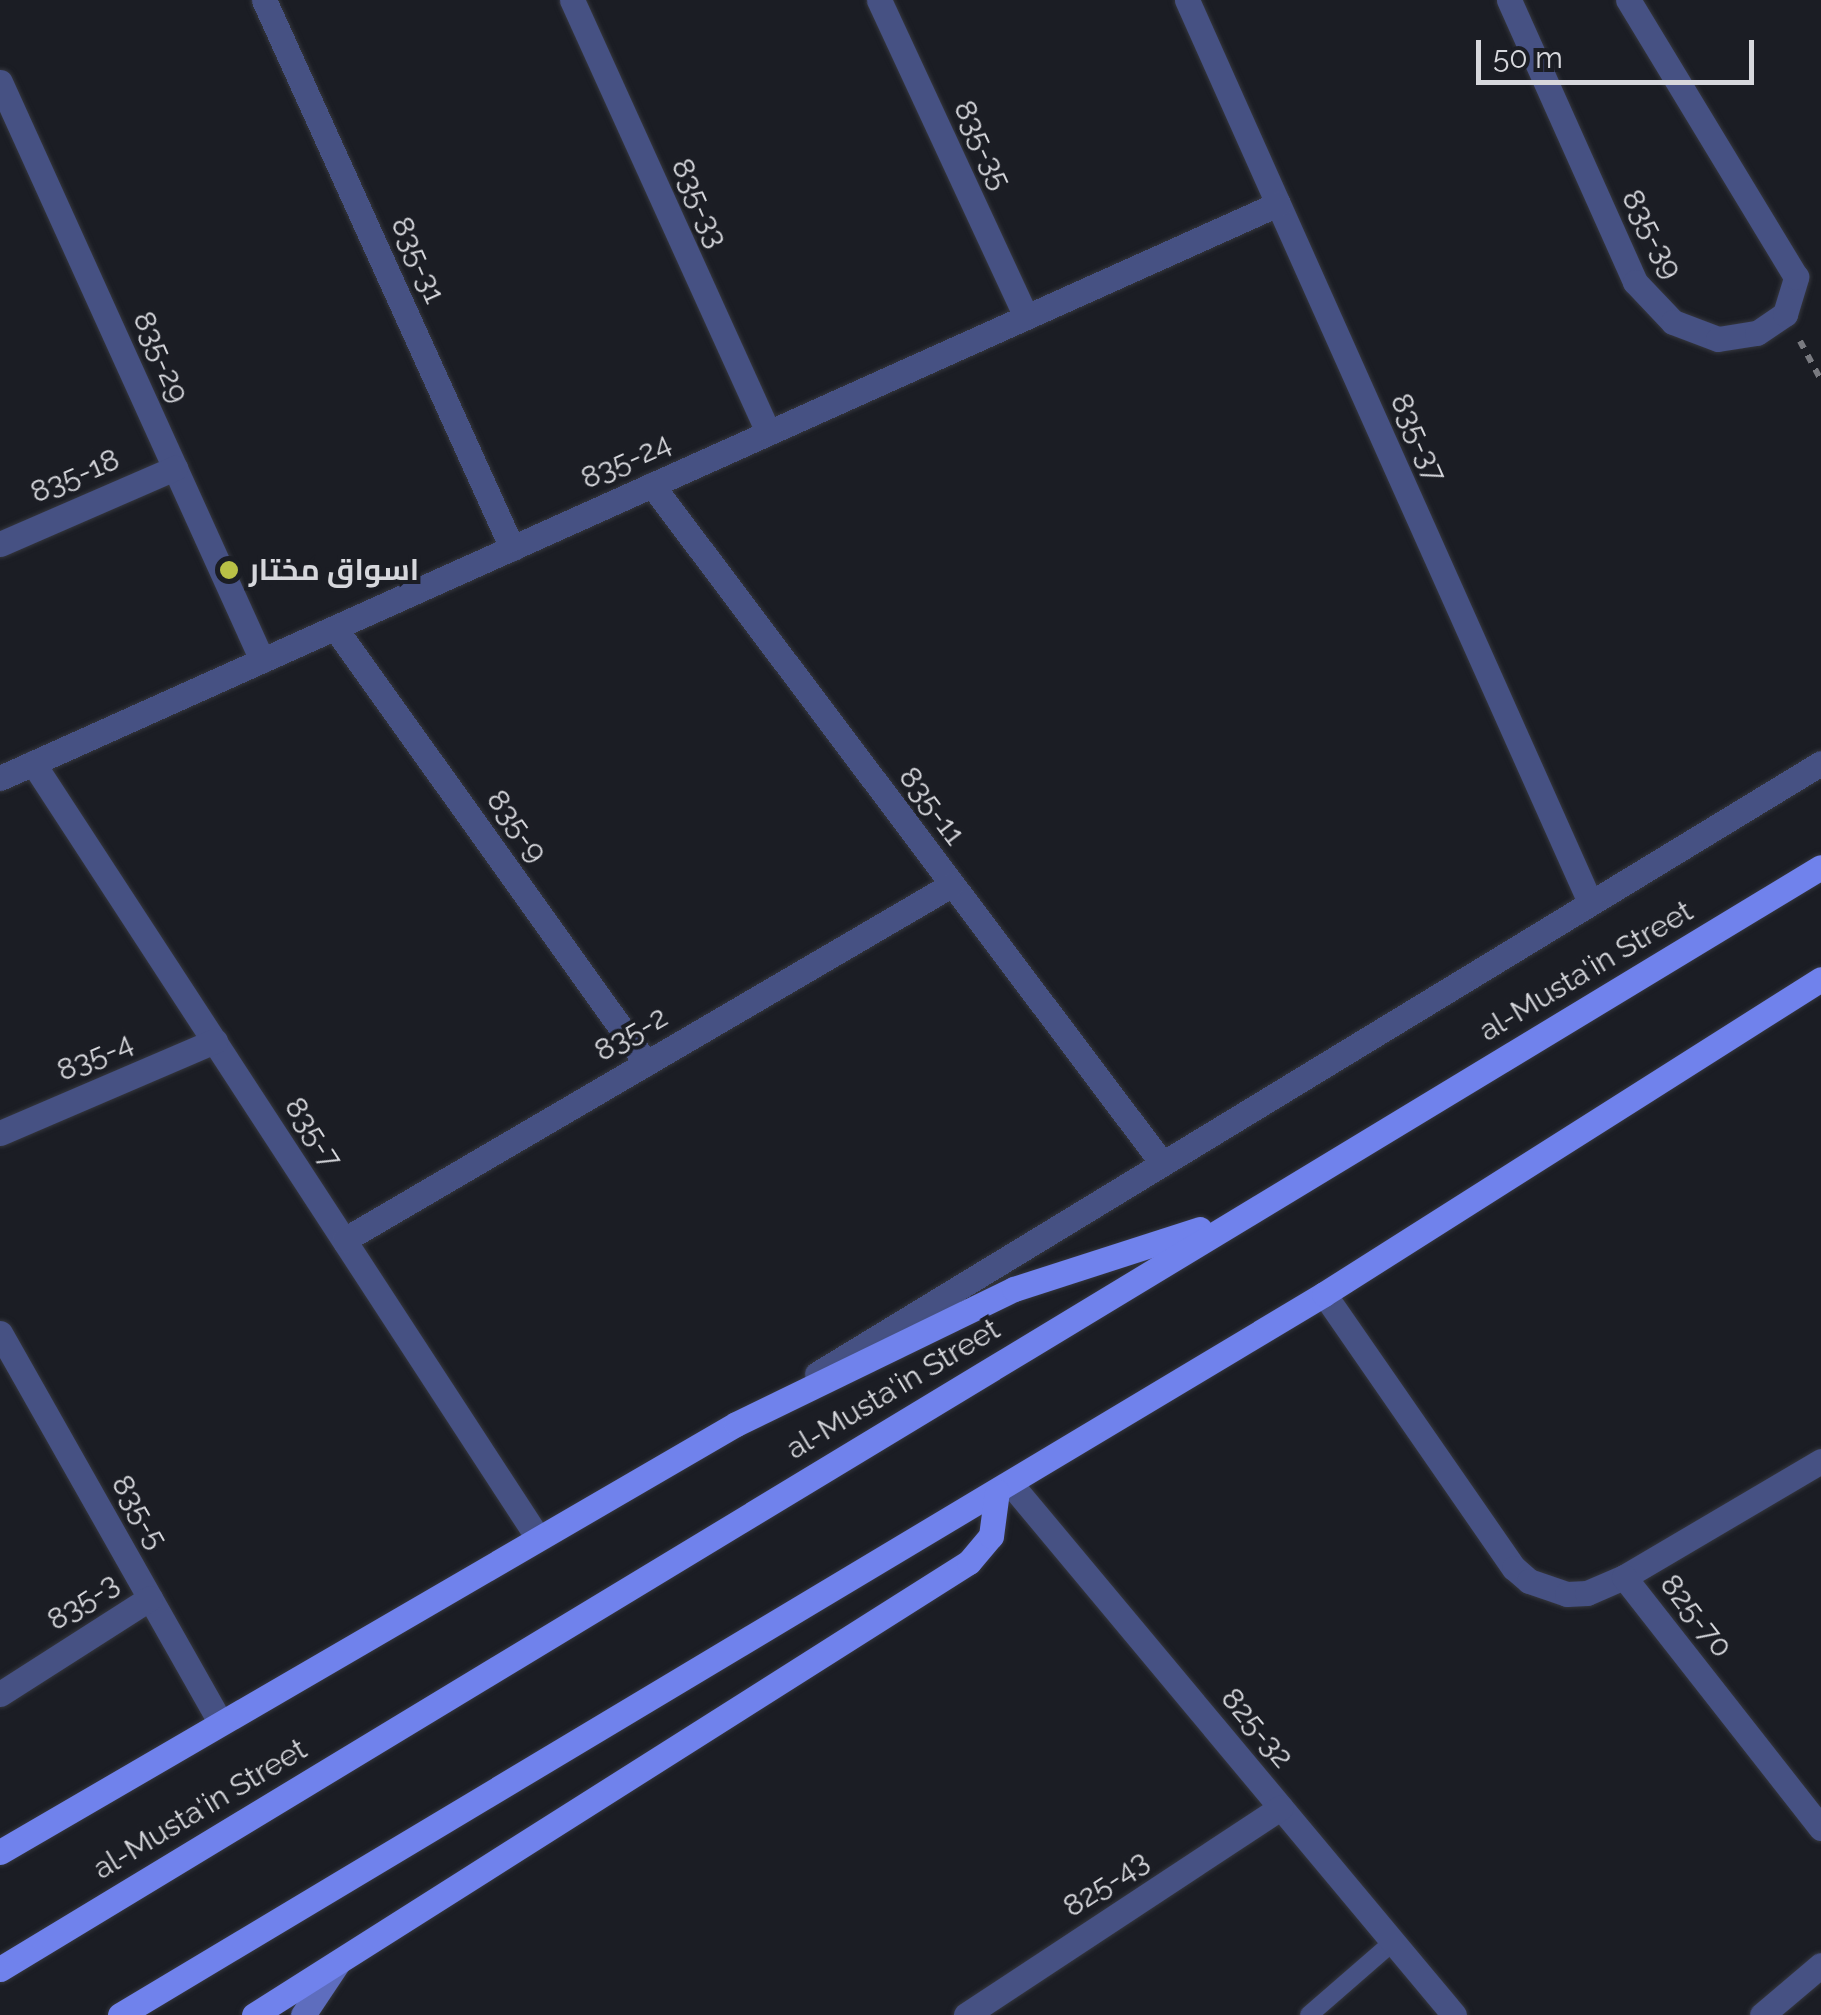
<!DOCTYPE html>
<html>
<head>
<meta charset="utf-8">
<style>
	body { margin:0 }
	#map { position:relative; width:1821px; height:2015px; overflow:hidden; background:#1b1d24; font-family:Raleway,Cairo,sans-serif }
	div>[style] { position:absolute }
	.path>* { height:6px; margin-top:-3px; transform-origin:0; background:repeating-linear-gradient(90deg,#797a80 0 8px,transparent 0 16px) }
	.roads { filter:drop-shadow(0 0 2px #35373e) drop-shadow(0 0 2px #35373e) }
	.service>* { height:18px; margin:-9px; padding:0 9px; transform-origin:9px; border-radius:9px; background:#465183 }
	.minor>* { height:25px; margin:-12.5px; padding:0 12.5px; transform-origin:12.5px; border-radius:12.5px; background:#465183 }
	.secondary>* { height:25px; margin:-12.5px; padding:0 12.5px; transform-origin:12.5px; border-radius:12.5px; background:#5e6dbe }
	.primary>* { height:25px; margin:-12.5px; padding:0 12.5px; transform-origin:12.5px; border-radius:12.5px; background:#7082ec }
	.dots>* { width:28px; height:28px; translate:-50% -50%; box-sizing:border-box; border:5px solid #1b1d24; border-radius:50% }
	span { translate:-50% -50%; white-space:nowrap; text-align:center; line-height:1.15; -webkit-text-stroke:8px #1b1d24; paint-order:stroke }
	.street-label { font-size:30px; color:#d6d7dc }
	.poi-label { font-size:30px; color:#d6d7dc; font-weight:700 }
	.left { translate:0 -50%; text-align:left }
	.scale { position:absolute; left:1476px; top:40px; width:278px; height:45px; box-sizing:border-box; border:5px solid #d6d7dc; border-top:0; padding-left:12px; font-size:30px; line-height:35px; white-space:nowrap; color:#d6d7dc; -webkit-text-stroke:8px #1b1d24; paint-order:stroke }
</style>
</head>
<body>
<div id="map">
	<div class="path">
		<div style="left:1800px;top:341px;width:44px;rotate:61.7deg"></div>
	</div>
	<div class="roads">
		<div class="service">
			<div style="left:1309px;top:2015px;width:111px;rotate:-41deg"></div>
		</div>
		<div class="minor">
			<div style="left:264px;top:0;width:602px;rotate:65.65deg"></div>
			<div style="left:572px;top:0;width:475px;rotate:65.6deg"></div>
			<div style="left:879px;top:0;width:349px;rotate:65.1deg"></div>
			<div style="left:1187px;top:0;width:988px;rotate:65.93deg"></div>
			<div style="left:1509px;top:0;width:309px;rotate:65.9deg"></div>
			<div style="left:1635px;top:282px;width:55px;rotate:46.5deg"></div>
			<div style="left:1673px;top:322px;width:48px;rotate:20.7deg"></div>
			<div style="left:1718px;top:339px;width:39px;rotate:-9deg"></div>
			<div style="left:1757px;top:333px;width:34px;rotate:-34deg"></div>
			<div style="left:1785px;top:314px;width:39px;rotate:-73deg"></div>
			<div style="left:1796px;top:277px;width:324px;rotate:-121.2deg"></div>
			<div style="left:0;top:82px;width:635px;rotate:65.62deg"></div>
			<div style="left:652px;top:485px;width:848px;rotate:53.05deg"></div>
			<div style="left:0;top:544px;width:191px;rotate:-23.5deg"></div>
			<div style="left:335px;top:628px;width:535px;rotate:54.44deg"></div>
			<div style="left:33px;top:763px;width:925px;rotate:56.91deg"></div>
			<div style="left:0;top:778px;width:1401px;rotate:-24.19deg"></div>
			<div style="left:0;top:1133px;width:234px;rotate:-23.2deg"></div>
			<div style="left:344px;top:1240px;width:703px;rotate:-30.32deg"></div>
			<div style="left:1324px;top:1294px;width:333px;rotate:55.3deg"></div>
			<div style="left:1514px;top:1568px;width:20px;rotate:41deg"></div>
			<div style="left:1529px;top:1581px;width:40px;rotate:18.9deg"></div>
			<div style="left:1567px;top:1594px;width:20px;rotate:-3deg"></div>
			<div style="left:1587px;top:1593px;width:40px;rotate:-23.4deg"></div>
			<div style="left:0;top:1333px;width:448px;rotate:60.5deg"></div>
			<div style="left:817px;top:1374px;width:1175px;rotate:-31.32deg"></div>
			<div style="left:1821px;top:1461px;width:229px;rotate:149.5deg"></div>
			<div style="left:1624px;top:1577px;width:319px;rotate:51.9deg"></div>
			<div style="left:1010px;top:1483px;width:693px;rotate:50.15deg"></div>
			<div style="left:0;top:1694px;width:178px;rotate:-32.6deg"></div>
			<div style="left:966px;top:2015px;width:377px;rotate:-33.4deg"></div>
			<div style="left:1762px;top:2015px;width:77px;rotate:-40.3deg"></div>
		</div>
		<div class="secondary">
			<div style="left:303px;top:2015px;width:61px;rotate:-56.3deg"></div>
		</div>
		<div class="primary">
			<div style="left:0;top:1852px;width:851px;rotate:-30.18deg"></div>
			<div style="left:736px;top:1424px;width:309px;rotate:-25.9deg"></div>
			<div style="left:1014px;top:1289px;width:195px;rotate:-17.9deg"></div>
			<div style="left:0;top:1969px;width:2128px;rotate:-31.18deg"></div>
			<div style="left:120px;top:2015px;width:1403px;rotate:-30.91deg"></div>
			<div style="left:1324px;top:1294px;width:588px;rotate:-32.37deg"></div>
			<div style="left:254px;top:2015px;width:846px;rotate:-32.36deg"></div>
			<div style="left:969px;top:1562px;width:34px;rotate:-50deg"></div>
			<div style="left:991px;top:1536px;width:45px;rotate:-82.4deg"></div>
		</div>
	</div>
	<div class="dots">
		<div style="left:229px;top:570px;background:#b9c046"></div>
	</div>
	<div class="street-label">
		<span style="left:982px;top:145px;rotate:65deg">835-35</span>
		<span style="left:699px;top:203px;rotate:66deg">835-33</span>
		<span style="left:1652px;top:234px;rotate:62deg">835-39</span>
		<span style="left:418px;top:260px;rotate:66deg">835-31</span>
		<span style="left:161px;top:357px;rotate:66deg">835-29</span>
		<span style="left:1418px;top:438px;rotate:66deg">835-37</span>
		<span style="left:626px;top:461px;rotate:-24deg">835-24</span>
		<span style="left:75px;top:476px;rotate:-23deg">835-18</span>
		<span style="left:932px;top:806px;rotate:53deg">835-11</span>
		<span style="left:517px;top:826px;rotate:54deg">835-9</span>
		<span style="left:1586px;top:971px;rotate:-31deg">al-Musta'in Street</span>
		<span style="left:631px;top:1034px;rotate:-30deg">835-2</span>
		<span style="left:95px;top:1057px;rotate:-23deg">835-4</span>
		<span style="left:313px;top:1133px;rotate:57deg">835-7</span>
		<span style="left:893px;top:1389px;rotate:-31deg">al-Musta'in Street</span>
		<span style="left:139px;top:1512px;rotate:60deg">835-5</span>
		<span style="left:83px;top:1602px;rotate:-33deg">835-3</span>
		<span style="left:1696px;top:1616px;rotate:52deg">825-70</span>
		<span style="left:1257px;top:1728px;rotate:50deg">825-32</span>
		<span style="left:200px;top:1809px;rotate:-31deg">al-Musta'in Street</span>
		<span style="left:1106px;top:1884px;rotate:-33deg">825-43</span>
	</div>
	<div class="poi-label">
		<span class="left" style="left:249px;top:570px">اسواق مختار</span>
	</div>
	<div class="scale">50 m</div>
</div>
</body>
</html>
